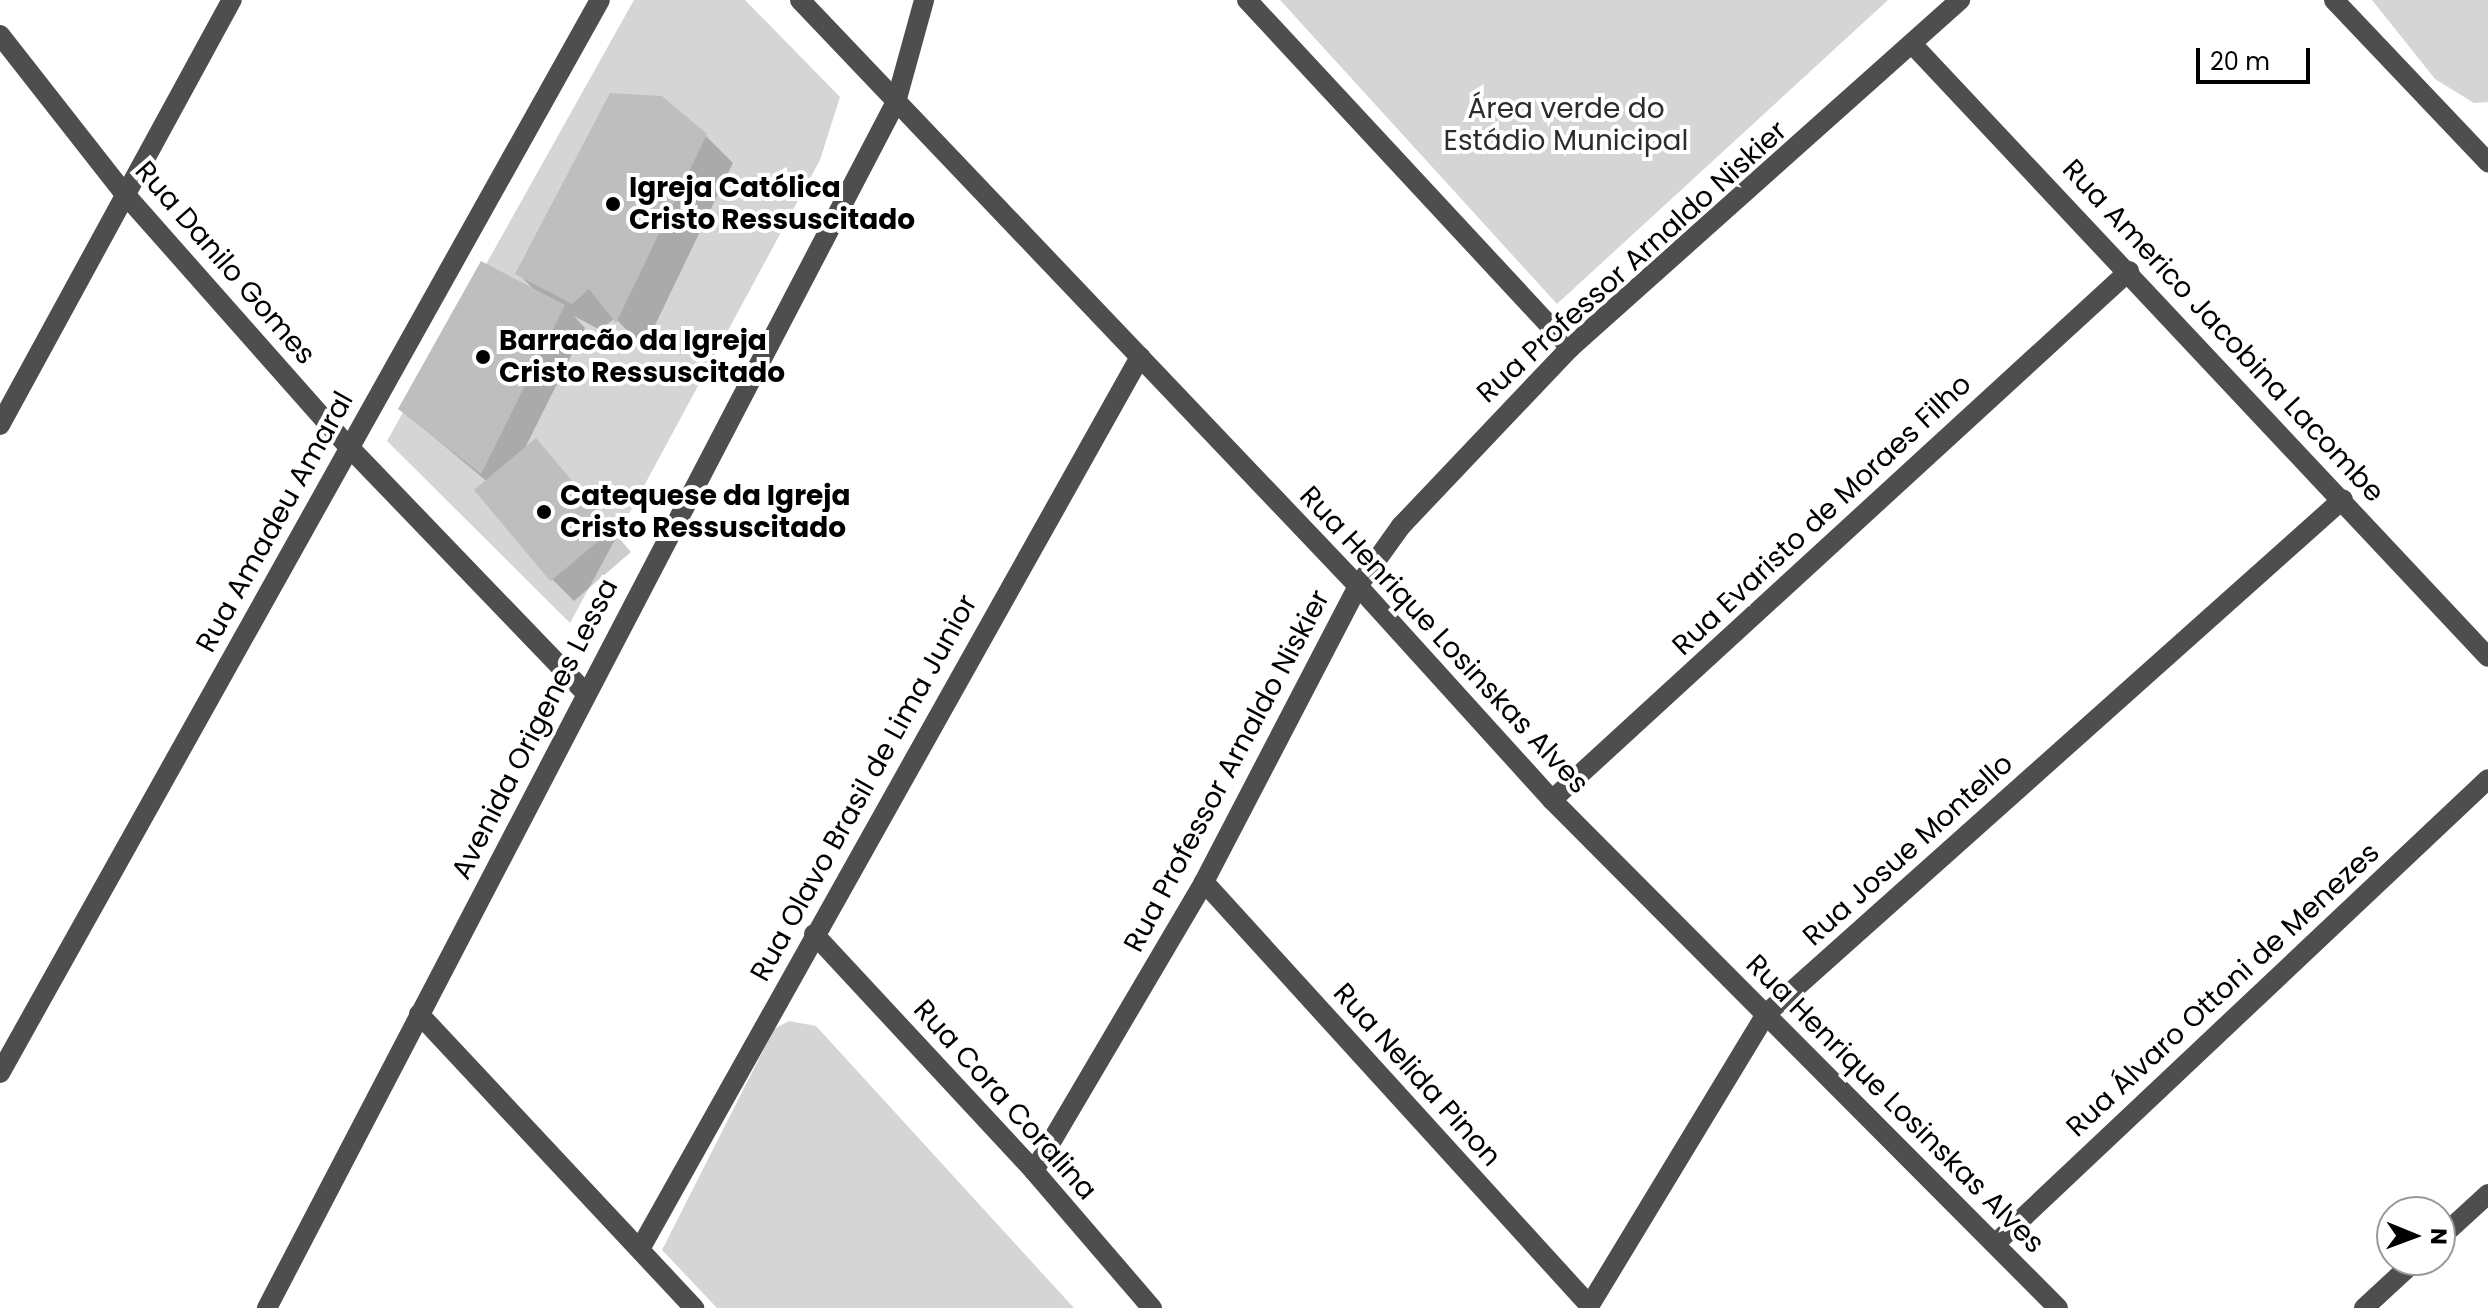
<!DOCTYPE html>
<html>
<head>
<meta charset="utf-8">
<style>
	body { margin:0 }
	#map { position:relative; width:2488px; height:1308px; overflow:hidden; background:#fff; font-family:Poppins,sans-serif }
	div>[style] { position:absolute }
	.green>* { inset:0; background:#d5d5d5 }
	.shadow>* { inset:0; background:#0003 }
	.building>* { inset:0; background:#bebebe; transform-origin:0 0 }
	.minor>* { height:20px; margin:-10px; padding:0 10px; transform-origin:10px; border-radius:10px; background:#4e4e4e }
	.dots>* { width:22px; height:22px; translate:-50% -50%; box-sizing:border-box; border:4px solid #fff; border-radius:50% }
	span { translate:-50% -50%; white-space:nowrap; text-align:center; line-height:1.15; -webkit-text-stroke:8px #fff; paint-order:stroke }
	.park-label { font-size:28px; color:#2c2c2c }
	.poi-label { font-size:28px; color:#000; font-weight:700 }
	.left { translate:0 -50%; text-align:left }
	.street-label { font-size:28px; color:#000 }
	.north { position:absolute; left:2376px; top:1196px; width:80px; height:80px; box-sizing:border-box; background:#fff; border:2px solid #999; border-radius:50%; rotate:91deg; font-size:22px; font-weight:700; line-height:32px; text-align:center; color:#000 }
	.north::after { content:''; display:block; margin:auto; width:28px; height:36px; background:#000; clip-path:polygon(50% 0,100% 100%,50% 72%,0 100%) }
	.scale { position:absolute; left:2196px; top:48px; width:114px; height:36px; box-sizing:border-box; border:4px solid #000; border-top:0; padding-left:10px; font-size:24px; line-height:28px; white-space:nowrap; color:#000; -webkit-text-stroke:6px #fff; paint-order:stroke }
</style>
</head>
<body>
<div id="map">
	<div class="green">
		<div style="clip-path:polygon(634px 0,745px 0,840px 97px,820px 160px,570px 623px,387px 441px)"></div>
		<div style="clip-path:polygon(1280px 0,1888px 0,1557px 304px)"></div>
		<div style="clip-path:polygon(2372px 0,2488px 0,2488px 102px,2474px 103px,2435px 79px)"></div>
		<div style="clip-path:polygon(789px 1021px,816px 1026px,1074px 1308px,717px 1308px,662px 1250px,774px 1029px)"></div>
	</div>
	<div class="shadow">
		<div style="clip-path:polygon(706px 136px,733px 163px,644px 348px,615px 318px,600px 330px,574px 316px,585px 328px,523px 452px,536px 441px,631px 552px,574px 601px,553px 580px,490px 484px,400px 409px,534px 290px,518px 273px)"></div>
	</div>
	<div class="building">
		<div style="clip-path:polygon(610px 93px,662px 96px,707px 134px,616px 323px,589px 289px,572px 304px,515px 274px)"></div>
		<div style="clip-path:polygon(481px 261px,565px 305px,481px 474px,398px 409px)"></div>
		<div style="left:536px;top:438px;width:119px;height:81px;rotate:50deg"></div>
	</div>
	<div class="minor">
		<div style="left:800px;top:0;width:809px;rotate:46.4deg"></div>
		<div style="left:1358px;top:586px;width:289px;rotate:47.8deg"></div>
		<div style="left:1552px;top:800px;width:717px;rotate:45.11deg"></div>
		<div style="left:1247px;top:0;width:475px;rotate:47.1deg"></div>
		<div style="left:2334px;top:0;width:224px;rotate:46.5deg"></div>
		<div style="left:0;top:35px;width:199px;rotate:51.9deg"></div>
		<div style="left:123px;top:192px;width:341px;rotate:48.5deg"></div>
		<div style="left:349px;top:447px;width:340px;rotate:46.1deg"></div>
		<div style="left:1914px;top:46px;width:838px;rotate:46.79deg"></div>
		<div style="left:0;top:425px;width:484px;rotate:-61.4deg"></div>
		<div style="left:1552px;top:800px;width:783px;rotate:-42.51deg"></div>
		<div style="left:1204px;top:882px;width:572px;rotate:47.69deg"></div>
		<div style="left:814px;top:934px;width:323px;rotate:47.1deg"></div>
		<div style="left:1034px;top:1171px;width:181px;rotate:49.3deg"></div>
		<div style="left:419px;top:1014px;width:403px;rotate:46.9deg"></div>
		<div style="left:0;top:1073px;width:1229px;rotate:-60.79deg"></div>
		<div style="left:1034px;top:1171px;width:335px;rotate:-59.5deg"></div>
		<div style="left:1204px;top:882px;width:334px;rotate:-62.5deg"></div>
		<div style="left:1358px;top:586px;width:74px;rotate:-54.4deg"></div>
		<div style="left:1401px;top:526px;width:245px;rotate:-46.5deg"></div>
		<div style="left:1570px;top:348px;width:523px;rotate:-41.74deg"></div>
		<div style="left:2440px;top:1238px;width:65px;rotate:-42.5deg"></div>
		<div style="left:1996px;top:1243px;width:676px;rotate:-43.32deg"></div>
		<div style="left:640px;top:1249px;width:1023px;rotate:-60.73deg"></div>
		<div style="left:267px;top:1308px;width:1360px;rotate:-62.46deg"></div>
		<div style="left:896px;top:102px;width:106px;rotate:-74.6deg"></div>
		<div style="left:1588px;top:1308px;width:344px;rotate:-58.8deg"></div>
		<div style="left:1766px;top:1014px;width:773px;rotate:-41.75deg"></div>
		<div style="left:2364px;top:1308px;width:71px;rotate:-42.7deg"></div>
	</div>
	<div class="dots">
		<div style="left:613px;top:204px;background:#000"></div>
		<div style="left:483px;top:357px;background:#000"></div>
		<div style="left:544px;top:512px;background:#000"></div>
	</div>
	<div class="park-label">
		<span style="left:1566px;top:125px">Área verde do<br>Estádio Municipal</span>
	</div>
	<div class="poi-label">
		<span class="left" style="left:629px;top:204px">Igreja Católica<br>Cristo Ressuscitado</span>
		<span class="left" style="left:499px;top:357px">Barracão da Igreja<br>Cristo Ressuscitado</span>
		<span class="left" style="left:560px;top:512px">Catequese da Igreja<br>Cristo Ressuscitado</span>
	</div>
	<div class="street-label">
		<span style="left:1632px;top:262px;rotate:-42deg">Rua Professor Arnaldo Niskier</span>
		<span style="left:225px;top:263px;rotate:49deg">Rua Danilo Gomes</span>
		<span style="left:2223px;top:331px;rotate:47deg">Rua Americo Jacobina Lacombe</span>
		<span style="left:1822px;top:515px;rotate:-43deg">Rua Evaristo de Moraes Filho</span>
		<span style="left:275px;top:522px;rotate:-61deg">Rua Amadeu Amaral</span>
		<span style="left:1444px;top:640px;rotate:47deg">Rua Henrique Losinskas Alves</span>
		<span style="left:535px;top:729px;rotate:-63deg">Avenida Origenes Lessa</span>
		<span style="left:1227px;top:771px;rotate:-62deg">Rua Professor Arnaldo Niskier</span>
		<span style="left:864px;top:788px;rotate:-61deg">Rua Olavo Brasil de Lima Junior</span>
		<span style="left:1908px;top:850px;rotate:-42deg">Rua Josue Montello</span>
		<span style="left:2223px;top:990px;rotate:-43deg">Rua Álvaro Ottoni de Menezes</span>
		<span style="left:1417px;top:1075px;rotate:48deg">Rua Nelida Pinon</span>
		<span style="left:1005px;top:1100px;rotate:48deg">Rua Cora Coralina</span>
		<span style="left:1895px;top:1104px;rotate:45deg">Rua Henrique Losinskas Alves</span>
	</div>
	<div class="north">N</div>
	<div class="scale">20 m</div>
</div>
</body>
</html>
